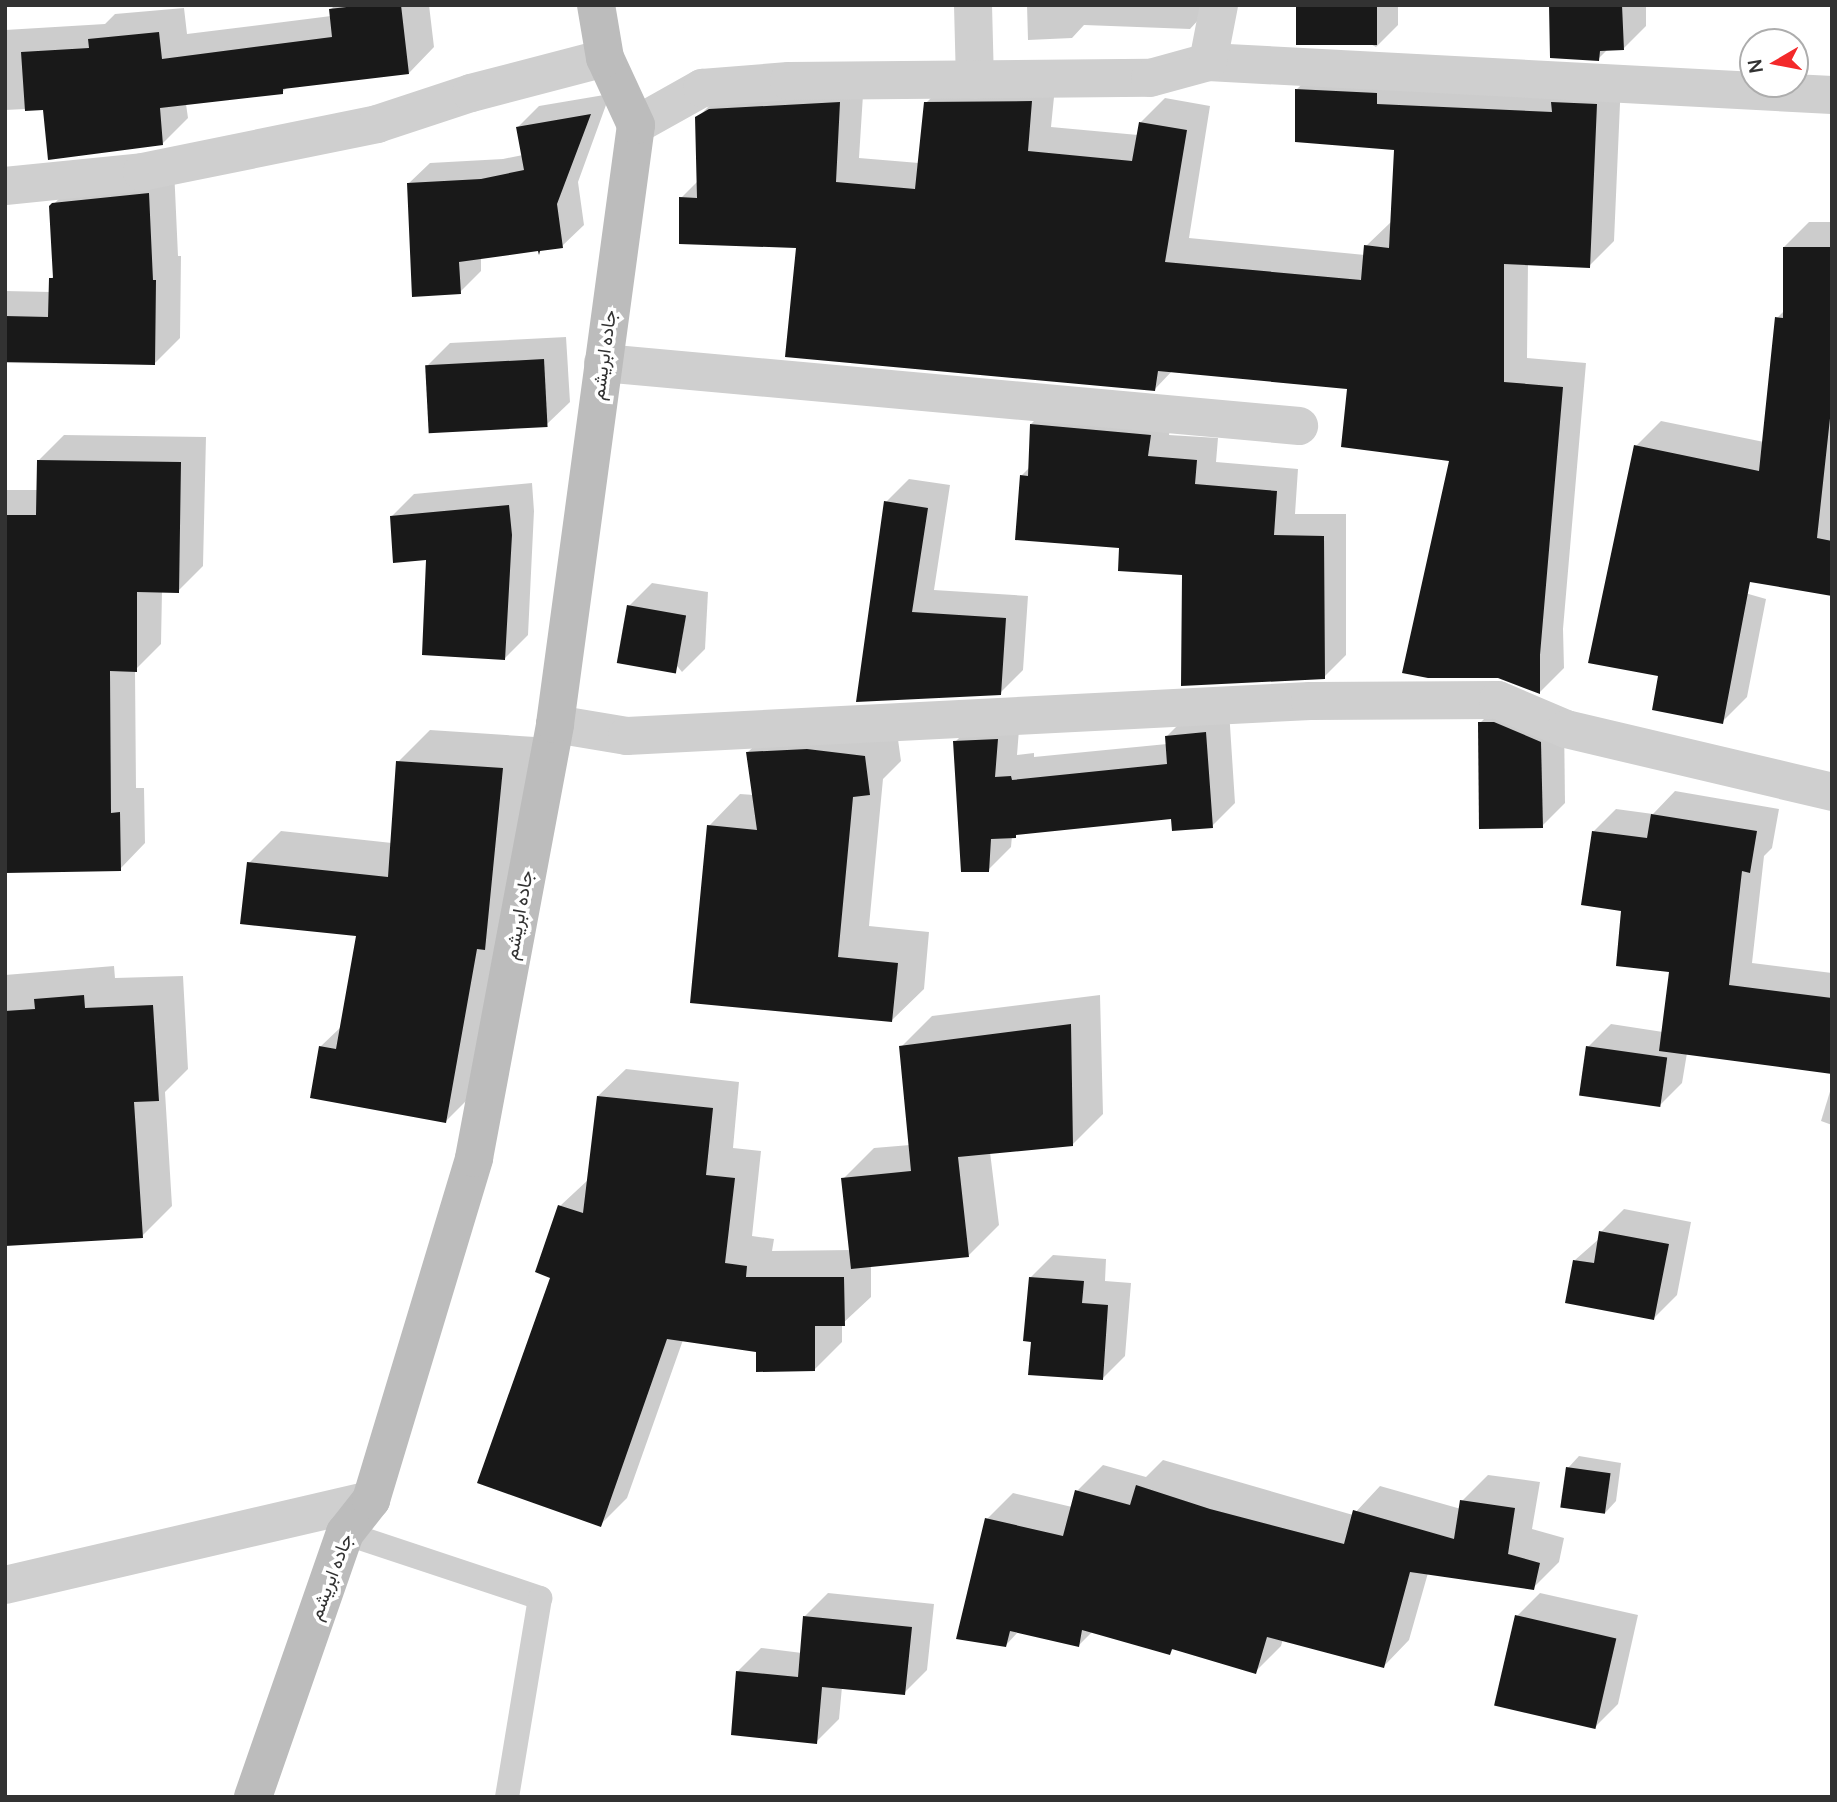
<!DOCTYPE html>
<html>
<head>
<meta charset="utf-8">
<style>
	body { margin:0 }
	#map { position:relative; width:1837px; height:1802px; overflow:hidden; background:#fff; font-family:Manrope,Vazirmatn,sans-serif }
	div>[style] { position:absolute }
	.shadow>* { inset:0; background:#0003 }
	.building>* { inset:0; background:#191919; transform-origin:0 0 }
	.service>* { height:24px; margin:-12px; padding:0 12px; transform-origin:12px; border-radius:12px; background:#cfcfcf }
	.minor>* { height:38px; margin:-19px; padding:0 19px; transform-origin:19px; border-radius:19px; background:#cfcfcf }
	.secondary>* { height:38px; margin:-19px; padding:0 19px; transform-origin:19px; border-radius:19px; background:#bcbcbc }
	span { translate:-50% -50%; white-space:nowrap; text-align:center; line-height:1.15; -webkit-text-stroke:7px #fff; paint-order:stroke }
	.street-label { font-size:19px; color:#323232 }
	.frame { position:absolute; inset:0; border:7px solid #323232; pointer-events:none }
	.north { position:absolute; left:1739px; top:28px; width:70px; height:70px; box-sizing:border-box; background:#fff; border:2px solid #adadad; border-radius:50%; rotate:260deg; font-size:19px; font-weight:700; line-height:28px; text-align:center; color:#323232 }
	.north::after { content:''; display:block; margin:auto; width:24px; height:32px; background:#f3292a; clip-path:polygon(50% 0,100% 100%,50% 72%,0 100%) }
</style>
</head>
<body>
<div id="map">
	<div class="shadow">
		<div style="clip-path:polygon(335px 5px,429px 5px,434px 47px,409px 73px,288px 87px,282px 92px,186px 104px,188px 118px,162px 144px,45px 108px,5px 110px,5px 30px,105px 24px,115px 14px,184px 8px,187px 34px,331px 16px,330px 10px)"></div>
		<div style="clip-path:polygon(1027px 5px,1212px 5px,1190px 29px,1084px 25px,1072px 38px,1028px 40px)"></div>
		<div style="clip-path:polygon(1298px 5px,1398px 5px,1398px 25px,1376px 47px)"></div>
		<div style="clip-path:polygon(1551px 5px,1646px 5px,1646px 26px,1623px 49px,1608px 49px,1598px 59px)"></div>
		<div style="clip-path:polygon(1322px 65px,1621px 81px,1614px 241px,1589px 266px,1528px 263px,1527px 358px,1586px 363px,1563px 629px,1564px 668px,1540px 692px,1451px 459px,1349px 387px,1173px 370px,1155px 389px,681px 198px,698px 181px,697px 118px,722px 93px,864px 79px,859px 158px,919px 163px,926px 103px,951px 78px,1056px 77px,1051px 127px,1138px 135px,1141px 122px,1165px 98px,1210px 106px,1189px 238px,1365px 255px,1366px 246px,1391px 222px,1396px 149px,1297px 89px)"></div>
		<div style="clip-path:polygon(610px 94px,578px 182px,584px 225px,562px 246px,481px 257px,481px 271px,460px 292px,408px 184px,430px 163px,503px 159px,523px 155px,518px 127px,539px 106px)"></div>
		<div style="clip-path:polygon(174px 168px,178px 256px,181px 256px,180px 338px,154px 364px,5px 363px,5px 291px,51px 292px,51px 279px,55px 275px,51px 207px,79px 178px)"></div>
		<div style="clip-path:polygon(1809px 222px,1832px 222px,1832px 576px,1689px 577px,1766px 599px,1747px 697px,1722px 722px,1660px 674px,1636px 446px,1661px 421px,1764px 442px,1777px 318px,1785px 310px,1784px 247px)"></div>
		<div style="clip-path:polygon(566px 337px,570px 402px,546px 425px,427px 366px,450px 343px)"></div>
		<div style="clip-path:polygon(1053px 402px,1172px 413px,1169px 435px,1218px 438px,1216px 462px,1298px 469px,1295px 514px,1346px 514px,1346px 655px,1324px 677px,1184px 574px,1121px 546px,1021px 476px,1030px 467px,1031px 424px)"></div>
		<div style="clip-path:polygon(64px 435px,206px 437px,203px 566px,178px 591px,162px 591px,161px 644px,135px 670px,136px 788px,144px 788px,145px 843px,120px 869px,5px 667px,5px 490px,38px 490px,39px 460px)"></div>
		<div style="clip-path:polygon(909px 479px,950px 485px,934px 590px,1028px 596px,1023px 670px,1000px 693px,858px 701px,886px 502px)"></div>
		<div style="clip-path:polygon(532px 483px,534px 511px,528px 635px,505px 658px,427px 558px,391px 517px,414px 494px)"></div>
		<div style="clip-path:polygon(652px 583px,708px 592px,705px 649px,682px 672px,629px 606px)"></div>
		<div style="clip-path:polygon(1503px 700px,1564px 719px,1565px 803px,1542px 826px,1480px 723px)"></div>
		<div style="clip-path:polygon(1229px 710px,1235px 803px,1212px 826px,1173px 817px,1018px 833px,1012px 836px,1011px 847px,988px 870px,955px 742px,978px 719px,1020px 717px,1017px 755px,1034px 753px,1034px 757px,1167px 744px,1167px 736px,1190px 713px)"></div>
		<div style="clip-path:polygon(780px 721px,896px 725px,901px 761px,883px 779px,869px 926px,929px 932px,924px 989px,892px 1020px,709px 826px,740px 794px,754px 795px,748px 752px)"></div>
		<div style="clip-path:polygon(430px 730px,535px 737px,478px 1089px,446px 1121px,320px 1047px,342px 1026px,358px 935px,249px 863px,281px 831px,392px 843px,398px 762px)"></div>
		<div style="clip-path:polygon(1675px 791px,1779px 809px,1772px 848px,1764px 856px,1752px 963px,1832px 973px,1832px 1072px,1687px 1053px,1682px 1083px,1659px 1106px,1588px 1047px,1611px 1024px,1663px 1032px,1671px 970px,1623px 909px,1593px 832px,1616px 809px,1653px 814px)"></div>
		<div style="clip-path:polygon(114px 966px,115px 978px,183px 976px,188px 1069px,165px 1092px,172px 1206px,142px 1236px,5px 1245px,5px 975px)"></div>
		<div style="clip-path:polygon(1100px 995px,1103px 1114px,1072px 1145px,990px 1152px,999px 1225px,969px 1255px,871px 1265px,871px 1297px,842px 1324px,842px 1342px,814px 1370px,758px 1350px,683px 1340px,627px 1498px,600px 1525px,552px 1277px,537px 1271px,560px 1206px,589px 1179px,598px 1096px,626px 1069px,739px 1082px,733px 1148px,761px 1151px,752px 1236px,774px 1239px,772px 1251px,851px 1250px,843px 1179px,874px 1148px,910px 1145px,901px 1047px,932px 1016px)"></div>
		<div style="clip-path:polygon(1832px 1085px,1832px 1125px,1821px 1121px)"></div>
		<div style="clip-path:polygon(1624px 1209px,1691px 1222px,1677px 1295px,1654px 1318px,1575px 1260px,1600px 1238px,1601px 1232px)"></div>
		<div style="clip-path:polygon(1053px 1255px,1106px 1259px,1105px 1281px,1131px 1283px,1125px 1356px,1102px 1379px,1033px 1340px,1030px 1278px)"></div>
		<div style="clip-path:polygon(1579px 1456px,1621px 1463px,1616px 1501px,1605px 1513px,1568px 1468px)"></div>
		<div style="clip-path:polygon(1163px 1460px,1353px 1515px,1380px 1486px,1461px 1509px,1462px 1501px,1488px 1475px,1540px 1482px,1532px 1529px,1564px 1538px,1559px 1562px,1533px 1588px,1428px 1573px,1409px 1640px,1384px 1666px,1283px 1639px,1281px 1646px,1255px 1672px,1174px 1648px,1170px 1653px,1093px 1631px,1079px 1645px,1019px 1631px,1006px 1645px,987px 1519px,1013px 1493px,1072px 1507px,1077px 1491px,1103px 1465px,1146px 1477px)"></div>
		<div style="clip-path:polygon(828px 1593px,934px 1604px,927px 1670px,904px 1693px,842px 1687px,839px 1719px,816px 1742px,738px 1671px,761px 1648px,802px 1653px,805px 1616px)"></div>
		<div style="clip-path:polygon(1540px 1593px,1638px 1615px,1618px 1704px,1595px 1727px,1517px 1616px)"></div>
	</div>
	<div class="building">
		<div style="clip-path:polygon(364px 5px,401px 5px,409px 74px,283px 89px,283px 94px,160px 108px,163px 145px,48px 160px,43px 110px,25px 111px,21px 52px,89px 48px,88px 39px,159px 32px,162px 59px,332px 37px,329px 9px)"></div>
		<div style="left:1296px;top:5px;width:81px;height:40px"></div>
		<div style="clip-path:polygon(1549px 5px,1622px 5px,1624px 50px,1600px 51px,1599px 61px,1550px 58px)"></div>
		<div style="clip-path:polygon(1295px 89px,1377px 93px,1377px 104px,1552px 112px,1551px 102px,1597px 104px,1590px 268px,1504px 264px,1504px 382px,1563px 387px,1540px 655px,1540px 694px,1498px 678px,1428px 678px,1402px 673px,1449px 461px,1341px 447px,1347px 389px,1158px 371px,1155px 391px,785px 357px,796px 248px,679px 244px,679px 197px,697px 198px,695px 117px,709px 109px,840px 102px,836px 182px,915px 189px,924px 102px,1032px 101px,1028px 151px,1132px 161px,1139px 122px,1187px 130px,1165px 262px,1361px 280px,1364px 245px,1389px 248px,1394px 150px,1295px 142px)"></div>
		<div style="clip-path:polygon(591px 114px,557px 204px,563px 248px,540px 251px,539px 255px,538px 251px,459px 262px,461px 294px,412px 297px,407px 183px,481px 179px,524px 170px,516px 127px)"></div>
		<div style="clip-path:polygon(149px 193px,153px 280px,156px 280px,155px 365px,5px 362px,5px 316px,48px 317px,49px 278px,53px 278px,49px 206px,52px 203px)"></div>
		<div style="clip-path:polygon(1783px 247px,1832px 247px,1832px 400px,1817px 538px,1832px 541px,1832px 596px,1750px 582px,1723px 724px,1652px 710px,1658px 676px,1588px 663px,1634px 445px,1759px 471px,1775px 317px,1783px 318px)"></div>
		<div style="left:544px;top:359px;width:68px;height:119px;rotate:87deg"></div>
		<div style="clip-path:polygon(1030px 424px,1151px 435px,1148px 456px,1197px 460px,1195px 484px,1277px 491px,1274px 535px,1324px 536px,1325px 679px,1181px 686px,1182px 575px,1118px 571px,1119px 548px,1015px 540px,1020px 475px,1028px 476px)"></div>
		<div style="clip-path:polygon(37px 460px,181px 462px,179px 593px,137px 592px,137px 672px,110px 671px,111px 813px,120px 812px,121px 871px,5px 873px,5px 515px,36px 515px)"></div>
		<div style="clip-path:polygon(884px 501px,928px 508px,912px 612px,1006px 618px,1001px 695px,856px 702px)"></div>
		<div style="clip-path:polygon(509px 505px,512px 535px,505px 660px,422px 655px,426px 560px,393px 563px,390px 516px)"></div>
		<div style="left:627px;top:605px;width:60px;height:59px;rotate:10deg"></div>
		<div style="clip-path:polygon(1478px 722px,1494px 722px,1541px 742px,1543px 828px,1479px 829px)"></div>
		<div style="clip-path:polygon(1206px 732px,1213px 828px,1172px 831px,1171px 819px,1016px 835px,1016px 838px,991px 839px,989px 872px,961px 872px,953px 741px,998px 739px,995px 777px,1011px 776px,1012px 780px,1167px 764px,1165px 736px)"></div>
		<div style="clip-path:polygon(807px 749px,865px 756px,870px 795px,853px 797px,838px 957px,898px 963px,892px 1022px,690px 1003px,707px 825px,757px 830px,746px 752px)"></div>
		<div style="clip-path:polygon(396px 761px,503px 768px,485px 950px,477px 949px,446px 1123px,310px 1098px,319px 1046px,336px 1049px,356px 936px,240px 924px,247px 862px,388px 877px)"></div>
		<div style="clip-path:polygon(1651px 814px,1757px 831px,1750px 873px,1742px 871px,1729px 985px,1832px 998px,1832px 1074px,1659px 1051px,1669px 972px,1616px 966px,1621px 911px,1581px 905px,1592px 831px,1647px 838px)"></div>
		<div style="clip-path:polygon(84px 995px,85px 1008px,153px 1005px,159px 1101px,134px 1102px,143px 1238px,5px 1246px,5px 1011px,35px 1009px,34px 999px)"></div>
		<div style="clip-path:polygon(1071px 1024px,1073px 1146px,958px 1157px,969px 1257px,851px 1269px,841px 1178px,911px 1171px,899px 1046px)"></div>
		<div style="left:1586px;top:1046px;width:82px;height:50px;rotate:8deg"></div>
		<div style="clip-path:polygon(597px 1096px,713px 1108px,706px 1175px,735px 1178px,725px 1263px,747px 1266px,746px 1277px,844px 1277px,845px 1326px,815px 1326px,815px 1371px,756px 1372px,756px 1352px,667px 1339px,601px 1527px,477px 1483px,550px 1278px,535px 1272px,558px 1205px,583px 1213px)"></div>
		<div style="clip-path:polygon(1599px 1231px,1669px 1244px,1654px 1320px,1565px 1303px,1573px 1260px,1594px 1263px)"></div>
		<div style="clip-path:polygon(1029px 1277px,1084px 1281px,1082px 1303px,1108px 1305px,1103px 1380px,1028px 1375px,1031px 1342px,1023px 1341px)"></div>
		<div style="left:1566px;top:1467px;width:45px;height:41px;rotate:8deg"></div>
		<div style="clip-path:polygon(1136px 1485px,1210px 1509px,1344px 1544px,1353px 1510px,1454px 1539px,1460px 1500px,1515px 1508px,1508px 1554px,1540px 1563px,1534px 1590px,1410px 1572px,1384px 1668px,1267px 1637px,1256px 1674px,1172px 1649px,1170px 1655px,1082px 1630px,1079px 1647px,1010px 1631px,1006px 1647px,956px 1639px,985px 1518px,1063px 1536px,1075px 1490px,1130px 1505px)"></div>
		<div style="left:1515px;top:1615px;width:104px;height:93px;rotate:13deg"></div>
		<div style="clip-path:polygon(803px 1616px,912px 1627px,905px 1695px,822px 1687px,817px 1744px,731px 1735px,736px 1671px,798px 1677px)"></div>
	</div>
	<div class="service">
		<div style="left:345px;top:1533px;width:206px;rotate:18.4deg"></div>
		<div style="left:540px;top:1598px;width:202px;rotate:99.4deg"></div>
	</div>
	<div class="minor">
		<div style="left:973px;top:5px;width:75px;rotate:88.5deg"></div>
		<div style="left:1208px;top:62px;width:625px;rotate:3.03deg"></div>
		<div style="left:636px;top:125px;width:76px;rotate:-29.3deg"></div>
		<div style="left:702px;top:88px;width:87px;rotate:-4.6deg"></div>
		<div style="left:789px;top:81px;width:361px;rotate:-0.5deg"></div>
		<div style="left:1150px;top:78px;width:60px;rotate:-15.4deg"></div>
		<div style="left:1208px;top:62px;width:58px;rotate:-79.1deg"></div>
		<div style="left:5px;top:186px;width:138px;rotate:-5.8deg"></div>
		<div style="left:142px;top:172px;width:240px;rotate:-11.5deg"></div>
		<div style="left:377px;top:124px;width:99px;rotate:-18.3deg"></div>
		<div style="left:471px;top:93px;width:138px;rotate:-14.6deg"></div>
		<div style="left:603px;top:363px;width:699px;rotate:5.17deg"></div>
		<div style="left:555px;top:724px;width:73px;rotate:9.5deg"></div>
		<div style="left:627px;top:736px;width:684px;rotate:-2.93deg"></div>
		<div style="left:1310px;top:701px;width:188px;rotate:-0.3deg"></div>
		<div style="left:1498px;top:700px;width:74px;rotate:23.1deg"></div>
		<div style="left:1566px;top:729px;width:273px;rotate:13.3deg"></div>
		<div style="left:5px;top:1585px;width:376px;rotate:-13.1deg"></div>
	</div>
	<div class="secondary">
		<div style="left:253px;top:1797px;width:280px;rotate:-70.8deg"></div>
		<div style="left:345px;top:1533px;width:42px;rotate:-51.8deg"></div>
		<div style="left:371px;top:1500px;width:357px;rotate:-73.2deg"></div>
		<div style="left:474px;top:1158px;width:441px;rotate:-79.4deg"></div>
		<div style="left:555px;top:724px;width:604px;rotate:-82.3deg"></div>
		<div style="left:636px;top:125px;width:74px;rotate:-114.8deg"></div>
		<div style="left:605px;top:58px;width:54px;rotate:-99.6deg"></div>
	</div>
	<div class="street-label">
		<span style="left:604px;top:355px;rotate:-82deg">جاده ابریشم</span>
		<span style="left:519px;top:915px;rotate:-80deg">جاده ابریشم</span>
		<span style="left:331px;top:1577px;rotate:-69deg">جاده ابریشم</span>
	</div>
	<div class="frame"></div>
	<div class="north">N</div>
</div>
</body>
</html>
